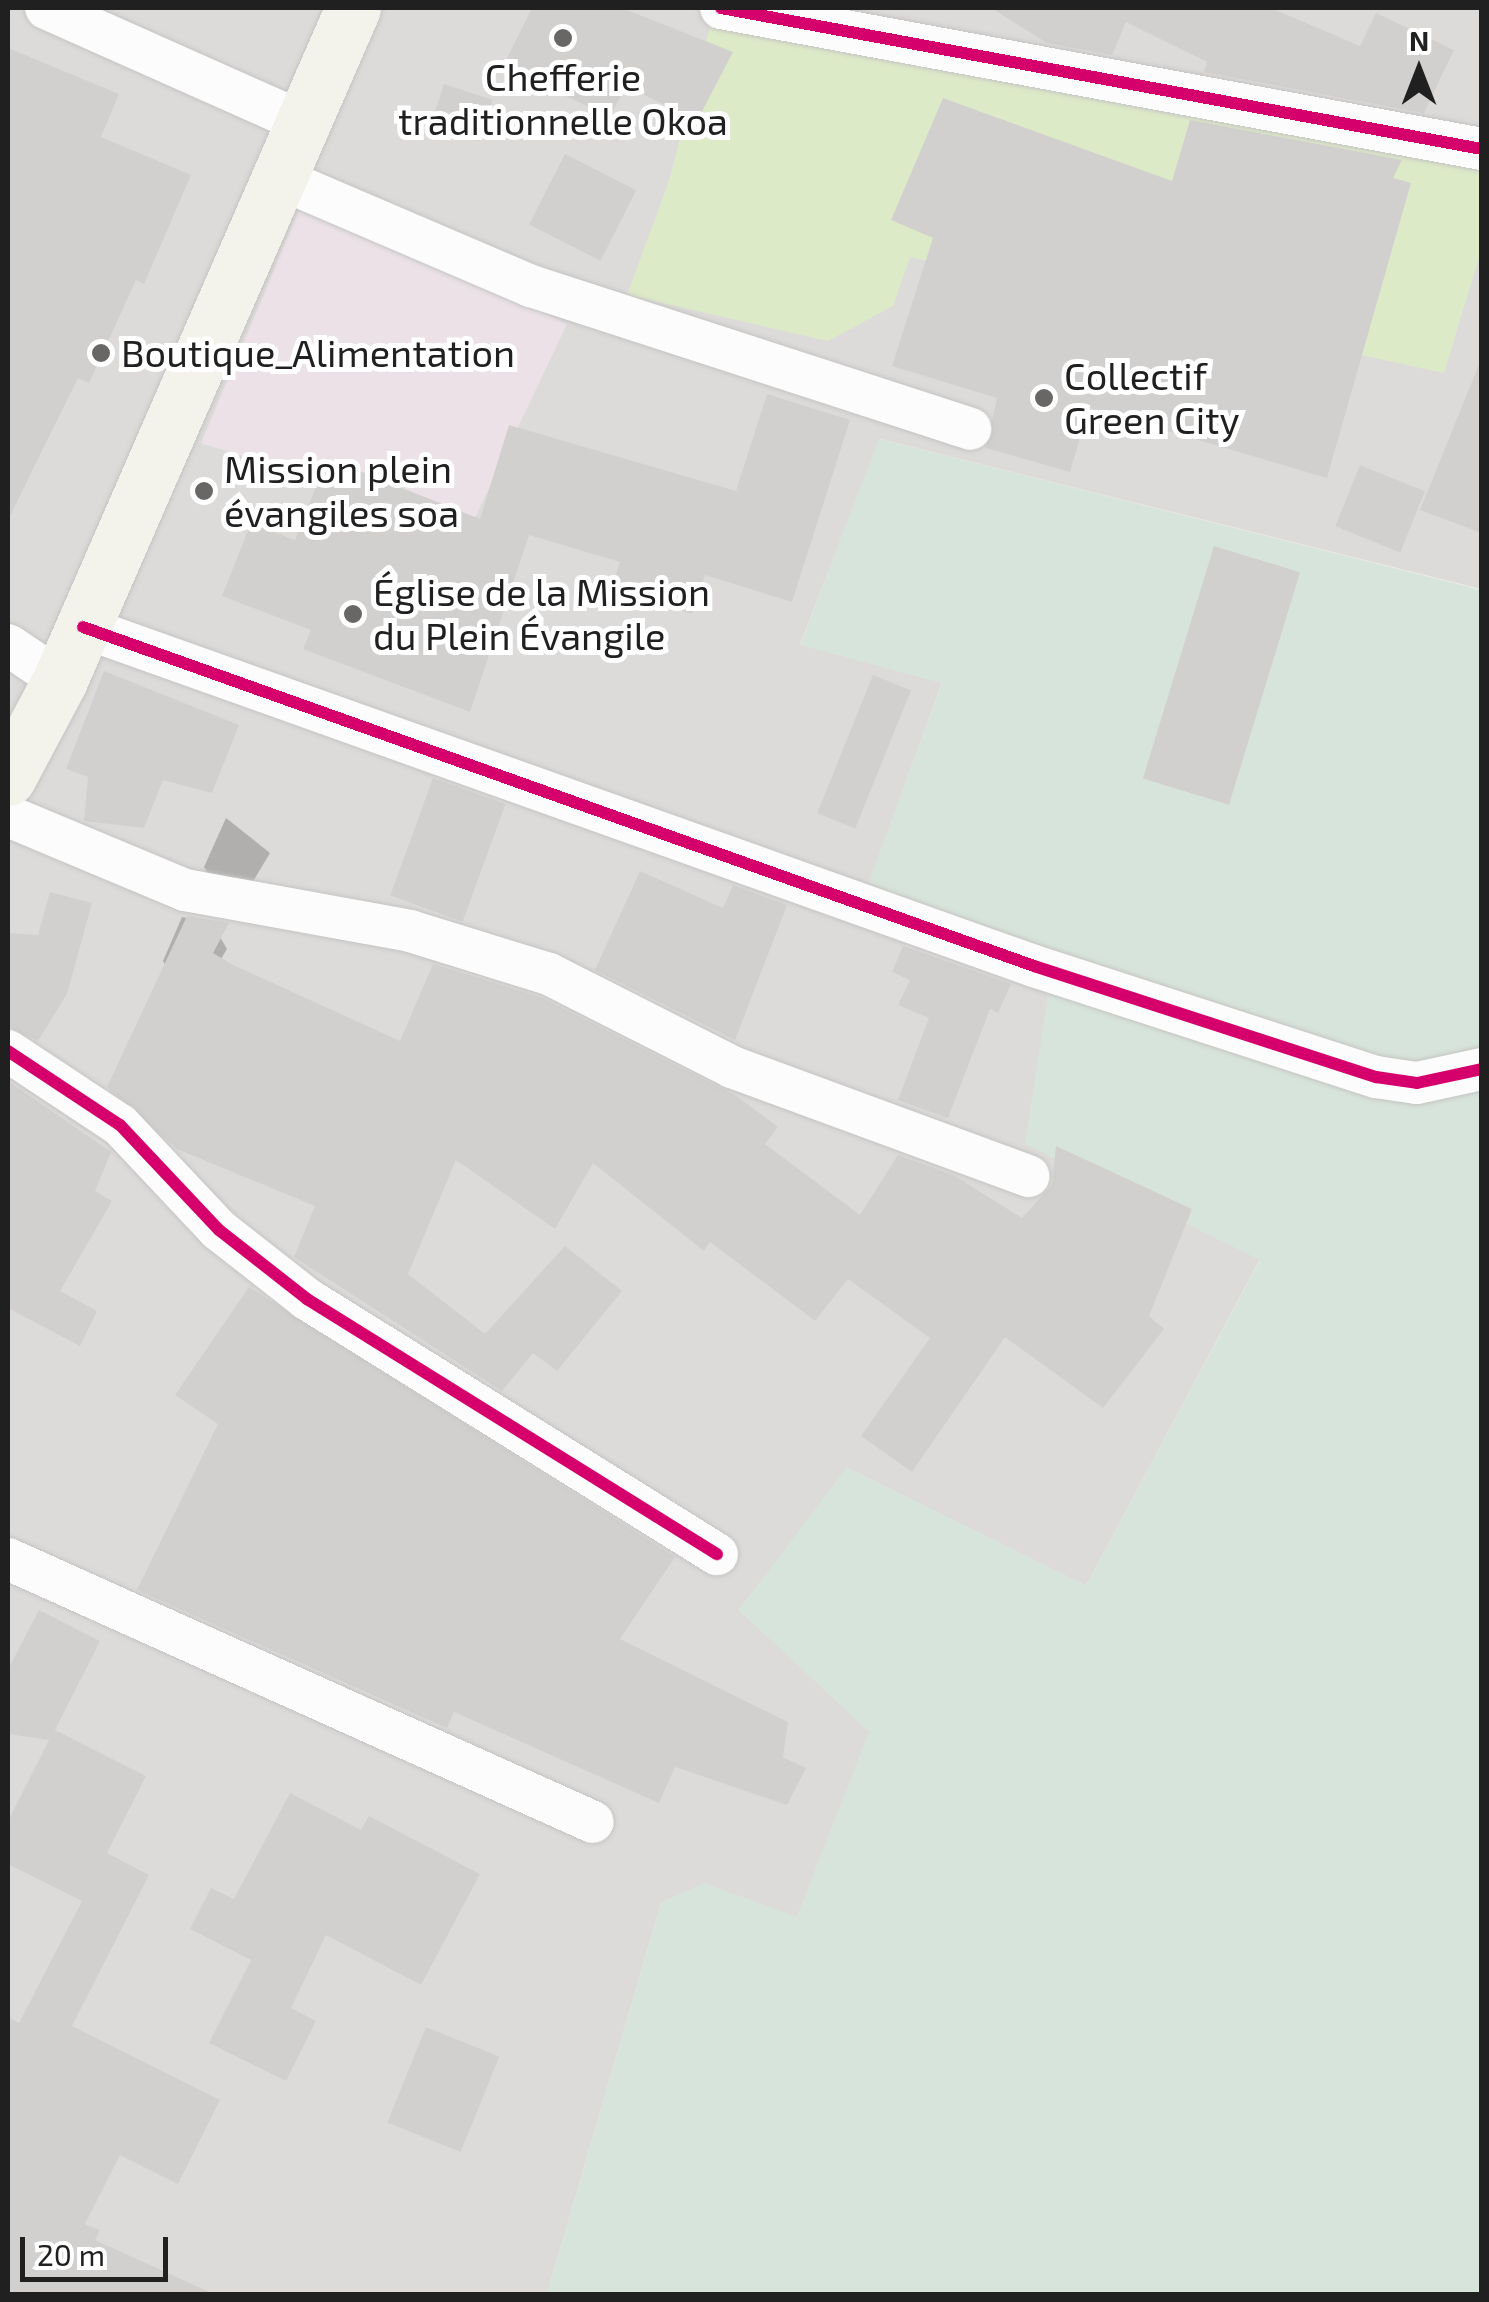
<!DOCTYPE html>
<html>
<head>
<meta charset="utf-8">
<style>
	body { margin:0 }
	#map { position:relative; width:1489px; height:2302px; overflow:hidden; background:#eeebe8; font-family:"Exo 2",sans-serif }
	div>[style] { position:absolute }
	.residential>* { inset:0; background:#dddbda }
	.industrial>* { inset:0; background:#ebe1e7 }
	.grass>* { inset:0; background:#ddeac8 }
	.wetland>* { inset:0; background:#d7e4db }
	.shadow>* { inset:0; background:#0003 }
	.building>* { inset:0; background:#d2d0ce; transform-origin:0 0 }
	.roads { filter:drop-shadow(0 0 2px #c5c4c3) drop-shadow(0 0 2px #c5c4c3) }
	.street>* { height:42px; margin:-21px; padding:0 21px; transform-origin:21px; border-radius:21px; background:#fcfcfc }
	.secondary>* { height:55px; margin:-27.5px; padding:0 27.5px; transform-origin:27.5px; border-radius:27.5px; background:#f3f3eb }
	.cycleway>* { height:12px; margin:-6px; padding:0 6px; transform-origin:6px; border-radius:6px; background:#d6006c }
	.dots>* { width:28px; height:28px; translate:-50% -50%; box-sizing:border-box; border:5px solid #fff; border-radius:50% }
	span { translate:-50% -50%; white-space:nowrap; text-align:center; line-height:1.15; -webkit-text-stroke:10px #fff; paint-order:stroke }
	.poi-label { font-size:38px; color:#202020 }
	.left { translate:0 -50%; text-align:left }
	.frame { position:absolute; inset:0; border:10px solid #202020; pointer-events:none }
	.north { position:absolute; left:1369px; top:20px; width:100px; height:100px; -webkit-text-stroke:8px #fff; paint-order:stroke; rotate:0deg; font-size:28px; font-weight:700; line-height:40px; text-align:center; color:#202020 }
	.north::after { content:''; display:block; margin:auto; width:35px; height:45px; background:#202020; clip-path:polygon(50% 0,100% 100%,50% 72%,0 100%) }
	.scale { position:absolute; left:20px; top:2237px; width:148px; height:45px; box-sizing:border-box; border:5px solid #202020; border-top:0; padding-left:12px; font-size:30px; line-height:35px; white-space:nowrap; color:#202020; -webkit-text-stroke:8px #fff; paint-order:stroke }
</style>
</head>
<body>
<div id="map">
	<div class="residential">
		<div style="clip-path:polygon(8px 8px,1481px 8px,1481px 589px,880px 439px,800px 644px,942px 682px,861px 906px,1053px 970px,1026px 1144px,1260px 1259px,1086px 1586px,848px 1468px,739px 1610px,870px 1731px,797px 1918px,704px 1884px,661px 1903px,547px 2294px,8px 2294px)"></div>
	</div>
	<div class="industrial">
		<div style="clip-path:polygon(303px 201px,567px 324px,471px 526px,201px 443px)"></div>
	</div>
	<div class="grass">
		<div style="clip-path:polygon(715px 8px,1481px 152px,1481px 251px,1444px 373px,910px 257px,893px 306px,828px 341px,627px 295px,668px 184px)"></div>
	</div>
	<div class="wetland">
		<div style="clip-path:polygon(879px 439px,1481px 590px,1481px 2294px,547px 2294px,661px 1903px,704px 1883px,797px 1917px,869px 1732px,739px 1610px,847px 1467px,1086px 1586px,1260px 1260px,1025px 1144px,1052px 970px,860px 906px,942px 683px,800px 645px)"></div>
	</div>
	<div class="shadow">
		<div style="clip-path:polygon(226px 818px,270px 853px,249px 888px,212px 881px,204px 867px)"></div>
		<div style="clip-path:polygon(182px 917px,212px 923px,227px 949px,198px 997px,178px 987px,163px 961px)"></div>
	</div>
	<div class="building">
		<div style="clip-path:polygon(532px 8px,622px 8px,733px 52px,697px 121px,626px 86px,610px 117px,503px 66px)"></div>
		<div style="clip-path:polygon(991px 8px,1271px 8px,1360px 46px,1376px 13px,1454px 50px,1424px 113px,1204px 72px,1207px 62px,1126px 22px,1112px 55px,1047px 43px)"></div>
		<div style="clip-path:polygon(8px 48px,119px 94px,101px 137px,191px 175px,144px 284px,136px 280px,89px 383px,78px 378px,8px 520px)"></div>
		<div style="left:444px;top:84px;width:51px;height:44px;rotate:18deg"></div>
		<div style="clip-path:polygon(943px 98px,1172px 181px,1190px 120px,1402px 160px,1393px 178px,1411px 183px,1327px 478px,1089px 408px,1070px 472px,986px 448px,997px 398px,892px 366px,933px 238px,891px 220px)"></div>
		<div style="left:565px;top:154px;width:80px;height:79px;rotate:27deg"></div>
		<div style="clip-path:polygon(1480px 362px,1482px 362px,1482px 533px,1420px 510px)"></div>
		<div style="clip-path:polygon(767px 394px,850px 420px,792px 602px,705px 575px,692px 614px,611px 589px,620px 562px,529px 535px,470px 712px,303px 649px,311px 630px,222px 596px,251px 523px,295px 540px,327px 458px,480px 519px,509px 425px,736px 491px)"></div>
		<div style="left:1360px;top:465px;width:70px;height:66px;rotate:22deg"></div>
		<div style="left:1214px;top:546px;width:90px;height:243px;rotate:17deg"></div>
		<div style="clip-path:polygon(104px 671px,239px 725px,212px 793px,163px 780px,144px 828px,84px 821px,88px 777px,66px 769px)"></div>
		<div style="left:873px;top:675px;width:41px;height:149px;rotate:22deg"></div>
		<div style="left:433px;top:778px;width:77px;height:125px;rotate:20deg"></div>
		<div style="clip-path:polygon(640px 871px,723px 908px,733px 885px,787px 905px,735px 1040px,595px 970px)"></div>
		<div style="clip-path:polygon(50px 892px,92px 903px,67px 994px,38px 1041px,8px 1026px,8px 933px,38px 935px)"></div>
		<div style="clip-path:polygon(187px 916px,229px 923px,213px 953px,233px 965px,400px 1041px,433px 964px,540px 997px,735px 1095px,778px 1127px,765px 1144px,860px 1215px,898px 1155px,955px 1176px,1022px 1218px,1052px 1185px,1056px 1146px,1192px 1209px,1149px 1316px,1164px 1329px,1103px 1408px,1005px 1337px,912px 1472px,861px 1436px,930px 1338px,848px 1279px,815px 1321px,710px 1242px,704px 1251px,593px 1163px,555px 1229px,456px 1160px,408px 1274px,485px 1334px,565px 1246px,622px 1291px,557px 1371px,533px 1353px,502px 1391px,294px 1257px,315px 1206px,177px 1149px,107px 1087px)"></div>
		<div style="clip-path:polygon(903px 946px,1011px 984px,998px 1013px,990px 1009px,948px 1118px,898px 1100px,929px 1018px,898px 1005px,910px 980px,892px 972px)"></div>
		<div style="clip-path:polygon(8px 1081px,111px 1152px,95px 1191px,112px 1201px,60px 1291px,97px 1311px,80px 1346px,8px 1308px)"></div>
		<div style="clip-path:polygon(249px 1287px,675px 1557px,620px 1639px,788px 1722px,783px 1757px,806px 1768px,787px 1805px,675px 1767px,659px 1803px,454px 1712px,447px 1728px,137px 1590px,218px 1424px,175px 1395px)"></div>
		<div style="clip-path:polygon(39px 1610px,100px 1641px,55px 1730px,146px 1776px,107px 1853px,149px 1875px,72px 2026px,220px 2100px,178px 2184px,120px 2155px,85px 2224px,100px 2230px,95px 2240px,214px 2294px,8px 2294px,8px 2017px,19px 2023px,82px 1901px,8px 1864px,8px 1821px,49px 1740px,8px 1734px,8px 1669px)"></div>
		<div style="clip-path:polygon(290px 1793px,361px 1830px,369px 1816px,480px 1874px,421px 1985px,326px 1935px,291px 2008px,316px 2021px,286px 2081px,209px 2043px,251px 1960px,190px 1929px,211px 1888px,234px 1899px)"></div>
		<div style="left:426px;top:2027px;width:79px;height:103px;rotate:22deg"></div>
	</div>
	<div class="roads">
		<div class="street">
			<div style="left:46px;top:8px;width:285px;rotate:24deg"></div>
			<div style="left:721px;top:8px;width:774px;rotate:10.5deg"></div>
			<div style="left:281px;top:179px;width:272px;rotate:23.2deg"></div>
			<div style="left:531px;top:286px;width:462px;rotate:18deg"></div>
			<div style="left:83px;top:627px;width:1010px;rotate:19.62deg"></div>
			<div style="left:1034px;top:966px;width:360px;rotate:18deg"></div>
			<div style="left:1376px;top:1077px;width:41px;rotate:8.3deg"></div>
			<div style="left:1417px;top:1083px;width:66px;rotate:-12.2deg"></div>
			<div style="left:8px;top:645px;width:63px;rotate:33.9deg"></div>
			<div style="left:8px;top:816px;width:192px;rotate:22.7deg"></div>
			<div style="left:185px;top:890px;width:229px;rotate:10.3deg"></div>
			<div style="left:410px;top:931px;width:145px;rotate:17.2deg"></div>
			<div style="left:549px;top:974px;width:205px;rotate:26.9deg"></div>
			<div style="left:732px;top:1067px;width:316px;rotate:20.2deg"></div>
			<div style="left:8px;top:1051px;width:134px;rotate:33.5deg"></div>
			<div style="left:120px;top:1125px;width:144px;rotate:46.7deg"></div>
			<div style="left:219px;top:1230px;width:112px;rotate:38.1deg"></div>
			<div style="left:307px;top:1299px;width:483px;rotate:31.9deg"></div>
			<div style="left:8px;top:1559px;width:641px;rotate:24.21deg"></div>
		</div>
		<div class="secondary">
			<div style="left:8px;top:778px;width:111px;rotate:-62deg"></div>
			<div style="left:60px;top:680px;width:733px;rotate:-66.44deg"></div>
		</div>
	</div>
	<div class="cycleway">
		<div style="left:721px;top:8px;width:774px;rotate:10.5deg"></div>
		<div style="left:83px;top:627px;width:1010px;rotate:19.62deg"></div>
		<div style="left:1034px;top:966px;width:360px;rotate:18deg"></div>
		<div style="left:1376px;top:1077px;width:41px;rotate:8.3deg"></div>
		<div style="left:1417px;top:1083px;width:66px;rotate:-12.2deg"></div>
		<div style="left:8px;top:1051px;width:134px;rotate:33.5deg"></div>
		<div style="left:120px;top:1125px;width:144px;rotate:46.7deg"></div>
		<div style="left:219px;top:1230px;width:112px;rotate:38.1deg"></div>
		<div style="left:307px;top:1299px;width:483px;rotate:31.9deg"></div>
	</div>
	<div class="dots">
		<div style="left:563px;top:38px;background:#686766"></div>
		<div style="left:101px;top:353px;background:#686766"></div>
		<div style="left:1044px;top:398px;background:#686766"></div>
		<div style="left:204px;top:491px;background:#686766"></div>
		<div style="left:353px;top:614px;background:#686766"></div>
	</div>
	<div class="poi-label">
		<span style="left:563px;top:99px">Chefferie<br>traditionnelle Okoa</span>
		<span class="left" style="left:121px;top:353px">Boutique_Alimentation</span>
		<span class="left" style="left:1064px;top:398px">Collectif<br>Green City</span>
		<span class="left" style="left:224px;top:491px">Mission plein<br>évangiles soa</span>
		<span class="left" style="left:373px;top:614px">Église de la Mission<br>du Plein Évangile</span>
	</div>
	<div class="frame"></div>
	<div class="north">N</div>
	<div class="scale">20 m</div>
</div>
</body>
</html>
